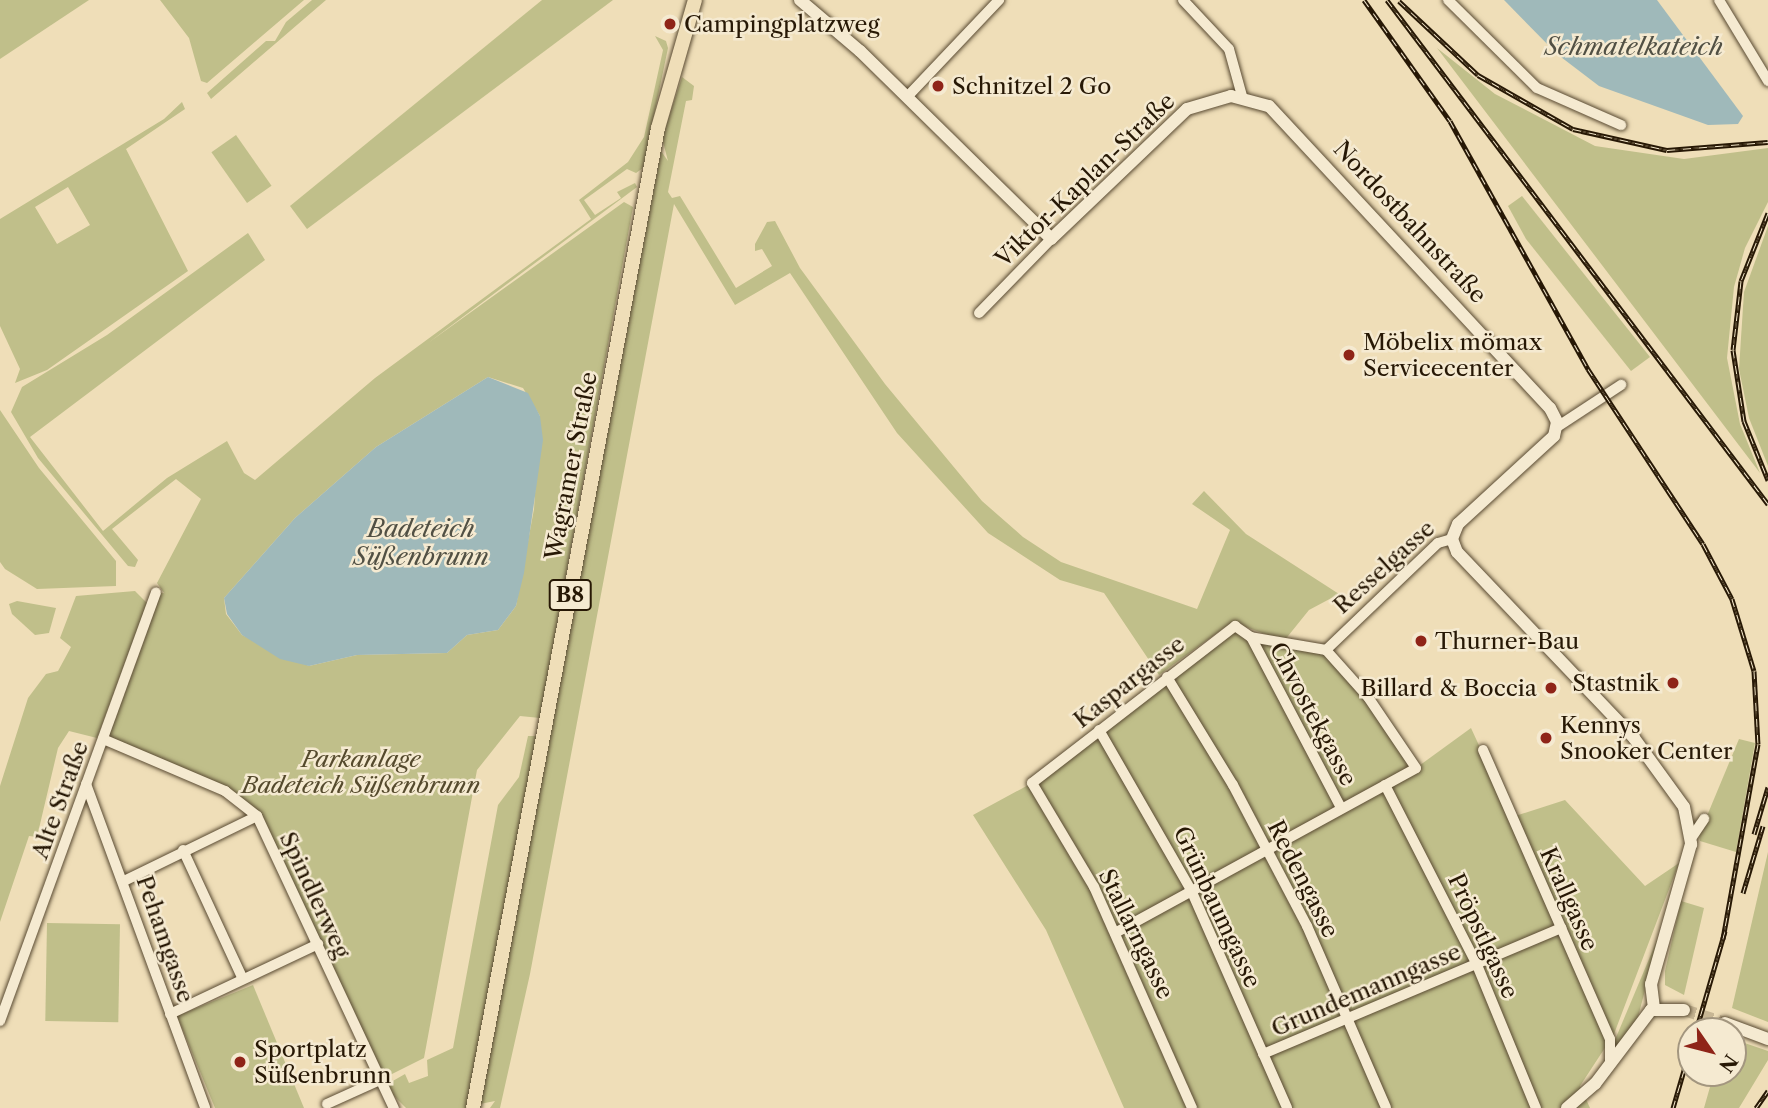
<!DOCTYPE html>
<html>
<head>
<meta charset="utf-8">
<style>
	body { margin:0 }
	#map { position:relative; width:1768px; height:1108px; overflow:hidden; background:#efdeb8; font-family:"Libre Caslon Text",serif }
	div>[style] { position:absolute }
	.green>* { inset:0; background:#c0bf8a; transform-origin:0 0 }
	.water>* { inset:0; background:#9fb9ba }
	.tertiary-tunnel>* { height:12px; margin-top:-6px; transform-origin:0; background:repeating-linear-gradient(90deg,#c7b694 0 12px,transparent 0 18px) }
	.roads { filter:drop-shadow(0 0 2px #594a32) drop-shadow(0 0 2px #594a32) }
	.minor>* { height:10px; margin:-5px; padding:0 5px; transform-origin:5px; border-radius:5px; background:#f5ead1 }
	.tertiary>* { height:12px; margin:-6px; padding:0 6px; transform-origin:6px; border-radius:6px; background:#f5ead1 }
	.primary>* { height:14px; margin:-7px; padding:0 7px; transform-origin:7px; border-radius:7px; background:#efdeb8 }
	.rail>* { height:5px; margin-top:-2.5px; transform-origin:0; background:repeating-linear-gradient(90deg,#f5ead1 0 8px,#271805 0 16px); box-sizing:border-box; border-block:2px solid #271805 }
	.dots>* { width:19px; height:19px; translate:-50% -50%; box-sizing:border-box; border:4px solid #f5ead1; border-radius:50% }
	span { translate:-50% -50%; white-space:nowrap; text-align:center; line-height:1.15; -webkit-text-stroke:5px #f5ead1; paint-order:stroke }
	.shield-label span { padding:2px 5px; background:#f5ead1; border:2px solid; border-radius:5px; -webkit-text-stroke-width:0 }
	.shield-label { font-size:21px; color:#271805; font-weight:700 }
	.poi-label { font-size:23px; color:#271805 }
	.left { translate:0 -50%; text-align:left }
	.right { translate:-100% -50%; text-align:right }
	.street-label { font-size:23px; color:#271805 }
	.park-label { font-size:23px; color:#554a2d; font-style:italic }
	.water-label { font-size:24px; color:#515044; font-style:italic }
	.north { position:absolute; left:1677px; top:1017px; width:70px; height:70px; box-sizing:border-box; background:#f5ead1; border:2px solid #a3967f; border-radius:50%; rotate:125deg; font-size:19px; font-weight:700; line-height:28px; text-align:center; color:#271805 }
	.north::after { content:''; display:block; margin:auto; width:24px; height:32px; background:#8f2418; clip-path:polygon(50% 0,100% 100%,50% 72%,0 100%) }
</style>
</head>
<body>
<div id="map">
	<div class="green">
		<div style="clip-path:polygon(0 0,89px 0,0 59px)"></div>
		<div style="clip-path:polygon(160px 0,304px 0,207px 83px,201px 81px,189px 38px)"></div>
		<div style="clip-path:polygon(312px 0,326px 0,211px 99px,207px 93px,266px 41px,275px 41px,286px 22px)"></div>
		<div style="clip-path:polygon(542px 0,613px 0,307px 229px,290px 206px)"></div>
		<div style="clip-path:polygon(evenodd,655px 36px,666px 41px,668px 48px,643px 168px,636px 173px,627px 169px,584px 200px,595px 215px,621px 198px,617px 192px,635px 183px,637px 187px,428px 343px,624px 202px,633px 207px,540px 718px,520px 716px,477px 770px,424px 1058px,380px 1080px,257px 816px,225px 791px,103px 739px,156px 592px,164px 593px,157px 583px,201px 499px,176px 479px,112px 529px,138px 560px,135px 567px,128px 566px,38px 458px,11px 412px,22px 387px,107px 335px,248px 233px,265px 260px,30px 437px,103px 531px,167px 478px,227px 441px,244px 473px,255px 480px,375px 378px,591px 219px,579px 200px,628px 162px,644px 137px,663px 50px,655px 36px,488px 377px,523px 388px,540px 416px,534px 509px,516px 606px,498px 630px,467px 635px,447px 653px,357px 655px,309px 666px,242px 635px,226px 614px,224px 598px,295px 518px,376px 447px,488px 377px)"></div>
		<div style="clip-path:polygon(1437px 48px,1495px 94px,1595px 146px,1684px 159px,1768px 148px,1768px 202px,1745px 248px,1734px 287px,1727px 358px,1740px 424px,1760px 473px)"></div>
		<div style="clip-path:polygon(682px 77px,694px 86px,692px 100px,686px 101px,668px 192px,672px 198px,680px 196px,736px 288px,772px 266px,762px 249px,755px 251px,755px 244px,767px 222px,775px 221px,800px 268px,885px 384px,982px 501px,1023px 537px,1061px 562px,1197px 609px,1230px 530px,1192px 504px,1204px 491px,1246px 534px,1339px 594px,1309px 610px,1284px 641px,1232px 622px,1159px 675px,1104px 593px,1060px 580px,988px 533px,897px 433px,790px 273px,735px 305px,674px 204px,530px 974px,500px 1108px,490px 1108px,495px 1101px,480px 1104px,661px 151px,668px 161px,662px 138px)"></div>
		<div style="clip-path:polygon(evenodd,182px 102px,185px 109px,126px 149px,188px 271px,47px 370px,15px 383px,20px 369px,0 326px,0 219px,164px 119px,182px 102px,68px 187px,90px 225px,57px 244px,35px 207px,68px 187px)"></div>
		<div style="left:236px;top:135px;width:62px;height:30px;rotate:55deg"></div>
		<div style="clip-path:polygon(1522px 196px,1650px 357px,1631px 371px,1526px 239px,1508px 206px)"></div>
		<div style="clip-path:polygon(1768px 226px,1768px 466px,1749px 418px,1739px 369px,1744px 292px)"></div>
		<div style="clip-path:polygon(0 410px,39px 468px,116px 561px,116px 586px,37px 589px,5px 569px,0 562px)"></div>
		<div style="clip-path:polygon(135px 591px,147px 603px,97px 738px,69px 731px,58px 748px,37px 837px,29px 836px,0 922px,0 786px,28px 698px,46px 674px,58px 671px,71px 647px,60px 638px,76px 596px)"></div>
		<div style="clip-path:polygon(17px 601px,56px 608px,49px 633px,35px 635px,12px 614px,9px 604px)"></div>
		<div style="clip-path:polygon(1231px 627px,1320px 651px,1359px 687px,1416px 768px,1471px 728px,1512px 817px,1565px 800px,1645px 886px,1679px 863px,1614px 1034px,1580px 1086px,1590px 1108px,1124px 1108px,1046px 930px,973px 815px,1032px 783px)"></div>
		<div style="clip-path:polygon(528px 736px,537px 736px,467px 1108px,406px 1108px,389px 1091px,391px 1082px,405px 1074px,409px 1083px,428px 1076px,427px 1060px,453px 1048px,498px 805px,519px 777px)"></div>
		<div style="clip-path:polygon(1739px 739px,1755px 743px,1736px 852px,1700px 841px,1699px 835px)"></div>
		<div style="clip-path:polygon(1768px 852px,1768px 1022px,1732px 1008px)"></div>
		<div style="clip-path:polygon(1681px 901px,1704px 908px,1684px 995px,1665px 985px,1665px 971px)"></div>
		<div style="left:47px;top:923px;width:73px;height:98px;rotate:1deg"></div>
		<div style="clip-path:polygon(1660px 933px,1638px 1017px,1614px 1051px,1612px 1047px)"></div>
		<div style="clip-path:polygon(253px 985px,304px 1108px,215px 1108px,177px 1016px)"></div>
		<div style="clip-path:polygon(1733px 1039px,1768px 1051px,1768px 1060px,1739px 1108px,1704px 1108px,1714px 1073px,1733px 1073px)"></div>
	</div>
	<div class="water">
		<div style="clip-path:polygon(1504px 0,1657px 0,1743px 116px,1738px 124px,1708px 125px,1599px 86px,1557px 54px)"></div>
		<div style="clip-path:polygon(488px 377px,528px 393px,540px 416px,543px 440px,524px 573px,516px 606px,498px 630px,467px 635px,447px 653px,357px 655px,309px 666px,280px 659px,242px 635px,227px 614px,224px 598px,295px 518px,376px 447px)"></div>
	</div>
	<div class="tertiary-tunnel">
		<div style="left:1684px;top:1010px;width:43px;rotate:17.6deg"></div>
	</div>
	<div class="roads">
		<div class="minor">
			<div style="left:1183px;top:0;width:67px;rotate:46.8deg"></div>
			<div style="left:1229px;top:49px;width:49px;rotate:74.5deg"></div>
			<div style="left:1448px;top:0;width:125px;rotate:44.7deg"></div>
			<div style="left:1537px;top:88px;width:92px;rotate:23.8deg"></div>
			<div style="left:1719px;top:0;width:95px;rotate:58.8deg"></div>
			<div style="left:907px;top:97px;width:134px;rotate:-46.5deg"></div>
			<div style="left:979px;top:313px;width:103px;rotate:-45.8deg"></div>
			<div style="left:1557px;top:427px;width:77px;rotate:-33.3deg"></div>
			<div style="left:1326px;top:650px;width:155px;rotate:-43.7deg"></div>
			<div style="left:1438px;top:543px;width:15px;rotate:-16deg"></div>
			<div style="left:1167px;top:677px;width:127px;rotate:58.6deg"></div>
			<div style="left:1233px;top:785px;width:159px;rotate:62.3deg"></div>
			<div style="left:1307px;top:926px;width:198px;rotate:66.5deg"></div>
			<div style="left:1099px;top:730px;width:185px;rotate:60.1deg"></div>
			<div style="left:1191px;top:890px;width:238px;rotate:66.2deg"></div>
			<div style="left:103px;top:739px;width:133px;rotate:23.1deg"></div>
			<div style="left:225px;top:791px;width:41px;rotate:38deg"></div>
			<div style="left:257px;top:816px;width:323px;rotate:64.9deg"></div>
			<div style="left:1483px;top:750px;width:316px;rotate:66.3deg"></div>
			<div style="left:1610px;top:1039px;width:26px;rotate:90deg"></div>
			<div style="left:86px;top:784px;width:345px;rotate:69.8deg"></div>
			<div style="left:1385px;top:785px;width:202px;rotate:62.9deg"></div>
			<div style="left:1477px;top:965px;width:155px;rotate:67.6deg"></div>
			<div style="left:1692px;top:837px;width:22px;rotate:-56deg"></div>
			<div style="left:183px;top:850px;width:142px;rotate:65.1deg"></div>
			<div style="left:124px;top:881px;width:148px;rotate:-26deg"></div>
			<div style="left:1115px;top:933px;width:343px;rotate:-28.7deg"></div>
			<div style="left:1416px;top:768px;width:86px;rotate:-124.1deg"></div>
			<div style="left:1368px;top:697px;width:63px;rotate:-131.8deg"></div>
			<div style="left:1326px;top:650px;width:76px;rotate:-170.2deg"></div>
			<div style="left:170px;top:1014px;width:164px;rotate:-25.3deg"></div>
			<div style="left:0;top:1021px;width:456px;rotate:-70deg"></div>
			<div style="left:1263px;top:1054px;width:324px;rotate:-22.9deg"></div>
			<div style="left:327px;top:1104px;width:58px;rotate:-24.4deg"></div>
			<div style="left:1192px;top:1108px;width:242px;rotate:-113.9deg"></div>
			<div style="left:1094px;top:887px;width:121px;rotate:-120.8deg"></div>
			<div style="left:1032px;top:783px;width:257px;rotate:-37.7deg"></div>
			<div style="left:1235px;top:626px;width:19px;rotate:35deg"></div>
			<div style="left:1251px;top:637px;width:193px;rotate:62.2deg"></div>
		</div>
		<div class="tertiary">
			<div style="left:800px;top:0;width:79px;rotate:40.4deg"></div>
			<div style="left:860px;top:51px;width:268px;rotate:44.5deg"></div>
			<div style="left:1051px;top:239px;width:188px;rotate:-43.7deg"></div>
			<div style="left:1187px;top:109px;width:46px;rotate:-16.5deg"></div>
			<div style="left:1231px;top:96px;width:39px;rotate:15deg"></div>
			<div style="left:1269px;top:106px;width:413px;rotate:47.1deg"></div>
			<div style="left:1550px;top:408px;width:16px;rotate:63deg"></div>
			<div style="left:1557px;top:422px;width:14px;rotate:102deg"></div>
			<div style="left:1554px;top:436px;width:130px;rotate:137.5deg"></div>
			<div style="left:1458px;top:524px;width:16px;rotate:112deg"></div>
			<div style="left:1452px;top:539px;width:14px;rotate:69deg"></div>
			<div style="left:1457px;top:552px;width:257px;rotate:46.4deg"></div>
			<div style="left:1634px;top:738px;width:85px;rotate:54.1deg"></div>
			<div style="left:1684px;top:807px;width:38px;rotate:79deg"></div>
			<div style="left:1691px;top:844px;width:146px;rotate:105.9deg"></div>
			<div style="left:1651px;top:984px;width:24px;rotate:83deg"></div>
			<div style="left:1725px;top:1023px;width:46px;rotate:20.4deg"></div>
			<div style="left:1567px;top:1108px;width:37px;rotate:-41deg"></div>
			<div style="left:1595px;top:1084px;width:93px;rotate:-52.9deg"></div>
			<div style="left:1651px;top:1010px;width:33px"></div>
		</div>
		<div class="primary">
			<div style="left:473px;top:1108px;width:997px;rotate:-79.31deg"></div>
			<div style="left:658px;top:128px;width:133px;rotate:-73.9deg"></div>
		</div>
	</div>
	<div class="rail">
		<div style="left:1364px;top:0;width:148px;rotate:54.6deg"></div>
		<div style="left:1450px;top:121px;width:284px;rotate:60.9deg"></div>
		<div style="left:1588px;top:369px;width:209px;rotate:56.7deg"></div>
		<div style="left:1703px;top:544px;width:62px;rotate:62.2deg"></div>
		<div style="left:1732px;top:599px;width:75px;rotate:73deg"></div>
		<div style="left:1754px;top:671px;width:73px;rotate:86.9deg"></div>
		<div style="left:1758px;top:744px;width:198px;rotate:100.2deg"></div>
		<div style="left:1387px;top:0;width:632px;rotate:52.91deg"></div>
		<div style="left:1399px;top:1px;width:108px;rotate:43.1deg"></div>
		<div style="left:1478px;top:75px;width:109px;rotate:29.6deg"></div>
		<div style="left:1573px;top:129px;width:96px;rotate:12.6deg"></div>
		<div style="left:1667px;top:150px;width:101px;rotate:-4.5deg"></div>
		<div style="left:1768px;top:213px;width:73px;rotate:111.7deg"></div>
		<div style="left:1741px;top:281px;width:69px;rotate:96.6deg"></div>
		<div style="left:1733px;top:350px;width:72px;rotate:81.2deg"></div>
		<div style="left:1744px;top:421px;width:64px;rotate:67.9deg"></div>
		<div style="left:1754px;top:834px;width:49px;rotate:-73.4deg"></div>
		<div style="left:1743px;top:893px;width:70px;rotate:-73.4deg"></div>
		<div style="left:1696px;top:1031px;width:104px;rotate:-73.8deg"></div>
		<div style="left:1673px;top:1108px;width:65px;rotate:-73.8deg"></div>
		<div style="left:1756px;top:1108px;width:21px;rotate:-55deg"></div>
	</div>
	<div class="dots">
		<div style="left:670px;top:24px;background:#8f2418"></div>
		<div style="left:938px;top:86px;background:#8f2418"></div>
		<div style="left:1349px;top:355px;background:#8f2418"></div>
		<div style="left:1421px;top:641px;background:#8f2418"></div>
		<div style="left:1673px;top:683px;background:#8f2418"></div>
		<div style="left:1551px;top:688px;background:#8f2418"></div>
		<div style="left:1546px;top:738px;background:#8f2418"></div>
		<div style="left:240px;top:1062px;background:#8f2418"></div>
	</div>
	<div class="shield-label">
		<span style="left:570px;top:595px">B8</span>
	</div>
	<div class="poi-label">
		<span class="left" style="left:684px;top:24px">Campingplatzweg</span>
		<span class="left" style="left:952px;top:86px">Schnitzel 2 Go</span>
		<span class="left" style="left:1363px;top:355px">Möbelix mömax<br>Servicecenter</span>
		<span class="left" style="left:1435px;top:641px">Thurner-Bau</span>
		<span class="right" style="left:1659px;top:683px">Stastnik</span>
		<span class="right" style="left:1537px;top:688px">Billard &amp; Boccia</span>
		<span class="left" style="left:1560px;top:738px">Kennys<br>Snooker Center</span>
		<span class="left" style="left:254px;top:1062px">Sportplatz<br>Süßenbrunn</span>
	</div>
	<div class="street-label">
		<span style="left:1085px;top:180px;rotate:-44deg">Viktor-Kaplan-Straße</span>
		<span style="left:1410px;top:222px;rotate:47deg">Nordostbahnstraße</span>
		<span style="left:571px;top:466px;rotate:-79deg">Wagramer Straße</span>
		<span style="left:1384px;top:567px;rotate:-42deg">Resselgasse</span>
		<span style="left:1129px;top:682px;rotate:-38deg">Kaspargasse</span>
		<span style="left:1313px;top:714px;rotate:62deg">Chvostekgasse</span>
		<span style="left:60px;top:800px;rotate:-70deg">Alte Straße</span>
		<span style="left:1303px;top:879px;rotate:63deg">Redengasse</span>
		<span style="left:315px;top:895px;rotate:65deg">Spindlerweg</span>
		<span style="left:1569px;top:899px;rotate:66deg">Krallgasse</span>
		<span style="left:1217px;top:907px;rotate:65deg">Grünbaumgasse</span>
		<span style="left:1136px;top:934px;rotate:64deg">Stallarngasse</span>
		<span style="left:1483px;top:936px;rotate:65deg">Pröpstlgasse</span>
		<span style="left:165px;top:939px;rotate:71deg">Pehamgasse</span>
		<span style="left:1366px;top:990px;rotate:-23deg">Grundemanngasse</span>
	</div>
	<div class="park-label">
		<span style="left:361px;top:772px">Parkanlage<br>Badeteich Süßenbrunn</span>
	</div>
	<div class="water-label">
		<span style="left:1634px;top:47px">Schmatelkateich</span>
		<span style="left:421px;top:543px">Badeteich<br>Süßenbrunn</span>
	</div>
	<div class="north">N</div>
</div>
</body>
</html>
